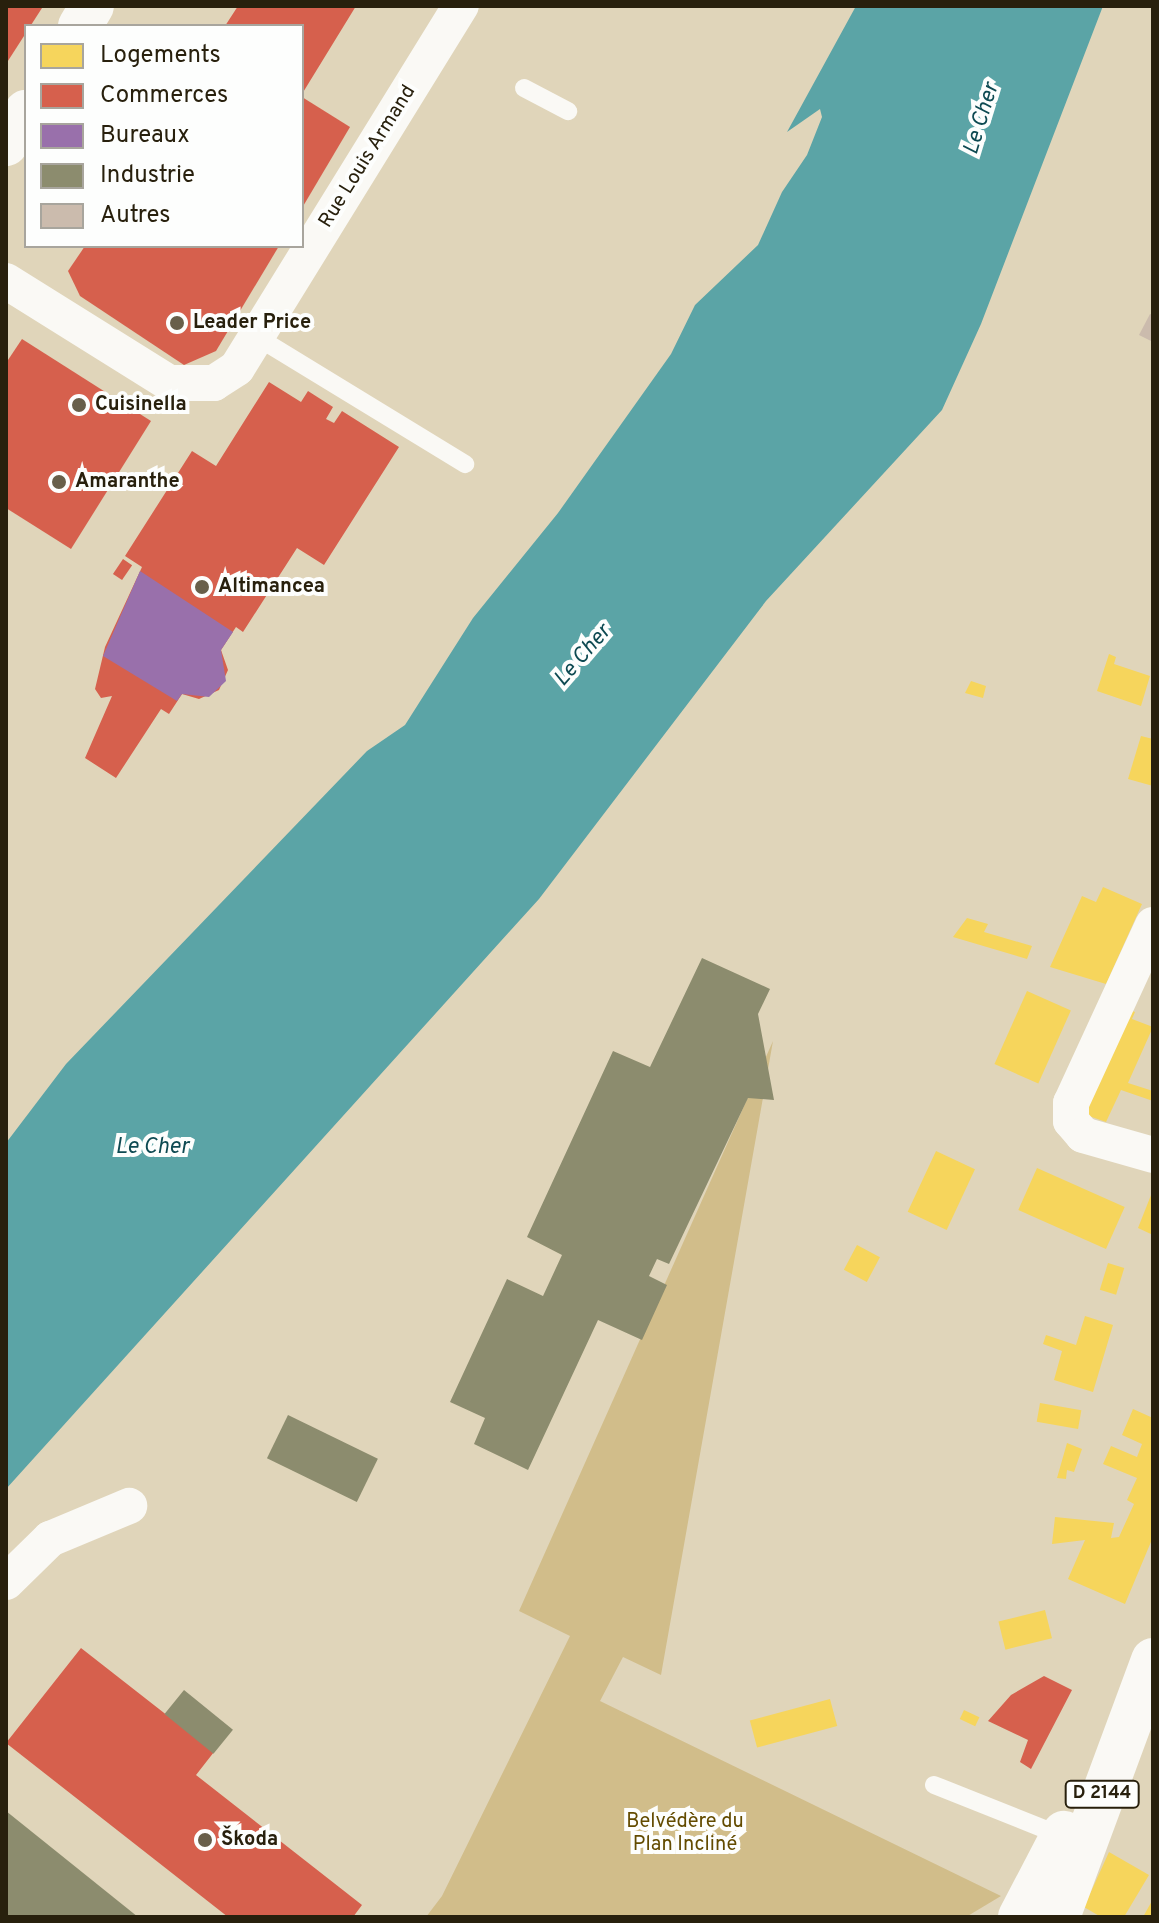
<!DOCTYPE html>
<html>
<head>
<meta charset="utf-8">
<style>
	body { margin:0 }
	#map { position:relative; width:1159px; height:1923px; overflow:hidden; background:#e0d5ba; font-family:Overpass,sans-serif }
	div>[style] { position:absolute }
	.green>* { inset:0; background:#d1bd8a }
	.water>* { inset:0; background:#5ba4a6 }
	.homes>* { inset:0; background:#f6d55c; transform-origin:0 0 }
	.shops>* { inset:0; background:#d6604d; transform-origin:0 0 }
	.offices>* { inset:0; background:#9970ab }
	.industry>* { inset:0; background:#8c8c6e; transform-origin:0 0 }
	.building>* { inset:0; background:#cbbbad }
	.service>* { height:18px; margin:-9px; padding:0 9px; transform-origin:9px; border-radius:9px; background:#faf9f5 }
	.minor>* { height:36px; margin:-18px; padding:0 18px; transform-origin:18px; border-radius:18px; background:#faf9f5 }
	.tertiary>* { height:44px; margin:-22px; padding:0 22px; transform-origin:22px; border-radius:22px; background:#faf9f5 }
	.primary>* { height:44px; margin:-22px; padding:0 22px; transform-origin:22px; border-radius:22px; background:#faf9f5 }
	.dots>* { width:22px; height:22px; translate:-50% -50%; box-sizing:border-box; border:4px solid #fdfefd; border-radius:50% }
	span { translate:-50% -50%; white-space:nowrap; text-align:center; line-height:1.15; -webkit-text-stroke:8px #fdfefd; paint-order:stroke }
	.shield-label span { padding:2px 6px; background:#fdfefd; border:2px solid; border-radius:6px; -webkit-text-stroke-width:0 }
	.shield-label { font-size:18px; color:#28200d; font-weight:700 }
	.street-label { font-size:20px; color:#28200d }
	.poi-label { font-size:20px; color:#28200d; font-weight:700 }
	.left { translate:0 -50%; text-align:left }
	.park-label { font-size:20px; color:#634b00 }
	.water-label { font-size:22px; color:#0e4a52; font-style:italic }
	.frame { position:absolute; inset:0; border:8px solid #28200d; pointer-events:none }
	.legend { position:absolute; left:24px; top:24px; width:280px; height:224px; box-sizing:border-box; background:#fdfefd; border:2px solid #a8a59d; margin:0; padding:10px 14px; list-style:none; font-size:24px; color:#28200d }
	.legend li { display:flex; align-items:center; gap:16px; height:40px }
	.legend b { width:40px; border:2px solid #a8a59d }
</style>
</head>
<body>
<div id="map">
	<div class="green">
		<div style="clip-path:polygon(773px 1041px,661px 1675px,623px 1657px,600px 1701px,1001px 1896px,966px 1917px,426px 1917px,442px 1896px,570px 1636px,519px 1611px)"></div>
	</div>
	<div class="water">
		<div style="clip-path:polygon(856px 6px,1103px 6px,981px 324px,942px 410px,766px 601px,539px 899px,6px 1489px,6px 1143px,66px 1064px,367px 751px,405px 725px,473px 618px,558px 513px,671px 354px,695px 305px,758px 245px,782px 192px,807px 155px,822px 117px,820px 109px,787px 132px)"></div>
	</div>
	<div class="homes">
		<div style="clip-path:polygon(1109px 654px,1116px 657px,1114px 664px,1150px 676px,1141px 706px,1097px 691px)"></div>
		<div style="clip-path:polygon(971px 681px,986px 686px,983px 698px,965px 693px)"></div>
		<div style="clip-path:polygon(1141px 736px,1153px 739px,1153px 786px,1128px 779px)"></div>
		<div style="clip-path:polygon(1103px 887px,1142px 904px,1106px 984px,1050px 967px,1082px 896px,1096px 902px)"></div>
		<div style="clip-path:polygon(967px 918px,988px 924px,984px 932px,1032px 946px,1027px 959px,953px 937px)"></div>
		<div style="left:1027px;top:991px;width:48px;height:80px;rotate:24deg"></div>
		<div style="clip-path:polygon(1127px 1009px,1135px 1012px,1132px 1019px,1153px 1027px,1128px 1083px,1153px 1091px,1153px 1101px,1121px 1090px,1106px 1122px,1089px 1116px,1084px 1103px)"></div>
		<div style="left:936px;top:1151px;width:43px;height:67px;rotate:25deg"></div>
		<div style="left:1037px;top:1168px;width:96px;height:46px;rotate:24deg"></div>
		<div style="clip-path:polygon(1153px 1190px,1153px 1235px,1138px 1228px)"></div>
		<div style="left:857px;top:1245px;width:26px;height:28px;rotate:28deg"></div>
		<div style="left:1108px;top:1263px;width:17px;height:28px;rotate:17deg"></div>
		<div style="clip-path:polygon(1085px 1316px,1113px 1325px,1093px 1392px,1054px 1380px,1062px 1351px,1043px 1344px,1046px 1335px,1076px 1345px)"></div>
		<div style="left:1040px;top:1403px;width:42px;height:19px;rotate:10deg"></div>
		<div style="clip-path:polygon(1133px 1409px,1153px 1418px,1153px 1537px,1125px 1604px,1068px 1579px,1085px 1540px,1052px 1544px,1055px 1517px,1114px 1523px,1111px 1538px,1119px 1537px,1134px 1504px,1127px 1500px,1137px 1478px,1103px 1464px,1111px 1446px,1137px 1457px,1142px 1444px,1122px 1435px)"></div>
		<div style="clip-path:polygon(1067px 1443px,1082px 1449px,1074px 1472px,1067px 1470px,1066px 1479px,1057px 1478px)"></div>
		<div style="left:1045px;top:1610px;width:29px;height:48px;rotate:76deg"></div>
		<div style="left:830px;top:1699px;width:28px;height:83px;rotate:75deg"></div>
		<div style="left:964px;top:1710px;width:17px;height:10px;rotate:25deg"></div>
		<div style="clip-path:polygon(1109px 1852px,1149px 1875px,1124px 1917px,1101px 1917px,1084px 1907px)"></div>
		<div style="clip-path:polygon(1153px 1899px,1153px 1917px,1143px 1917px)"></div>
	</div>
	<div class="shops">
		<div style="clip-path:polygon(6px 6px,42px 8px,6px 64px)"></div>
		<div style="clip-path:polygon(238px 6px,356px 6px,302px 94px,302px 26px,225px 26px)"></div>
		<div style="clip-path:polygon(302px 97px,350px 127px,302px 208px)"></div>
		<div style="clip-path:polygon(85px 246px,279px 246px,216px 351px,184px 365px,80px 296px,68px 271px)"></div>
		<div style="clip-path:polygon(22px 339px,151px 421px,71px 549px,6px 508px,6px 363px)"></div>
		<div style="clip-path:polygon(269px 382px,301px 402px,308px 391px,333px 407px,326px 419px,334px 423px,342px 411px,399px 447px,324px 565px,297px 548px,243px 632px,236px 627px,221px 650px,228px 670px,219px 690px,199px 699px,182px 694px,169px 714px,161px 709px,116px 778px,85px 758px,112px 696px,101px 698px,95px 689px,105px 647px,142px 567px,125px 556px,192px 451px,216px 466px)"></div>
		<div style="left:123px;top:559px;width:11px;height:18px;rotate:34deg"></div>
		<div style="clip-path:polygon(81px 1648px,214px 1752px,196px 1775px,362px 1905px,353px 1917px,228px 1917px,6px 1743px)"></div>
		<div style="clip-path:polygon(1044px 1676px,1072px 1690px,1031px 1769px,1020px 1762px,1028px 1740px,988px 1721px,1011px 1695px)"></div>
	</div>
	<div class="offices">
		<div style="clip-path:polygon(140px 571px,233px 632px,221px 650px,226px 681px,209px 697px,182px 694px,177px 701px,103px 656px)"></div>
	</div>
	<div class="industry">
		<div style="clip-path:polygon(702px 958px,770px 989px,758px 1014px,774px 1100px,748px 1098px,669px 1264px,657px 1259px,649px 1276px,667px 1285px,642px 1340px,598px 1320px,528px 1470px,474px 1444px,485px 1418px,450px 1402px,507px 1279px,543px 1296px,562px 1255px,527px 1237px,613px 1051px,650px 1067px)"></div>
		<div style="left:288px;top:1415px;width:100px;height:48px;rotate:26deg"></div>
		<div style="left:184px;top:1690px;width:63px;height:31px;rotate:39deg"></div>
		<div style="clip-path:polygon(6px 1811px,138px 1917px,6px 1917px)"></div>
	</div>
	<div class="building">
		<div style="clip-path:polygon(1150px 314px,1153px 315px,1153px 342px,1139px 335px)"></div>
	</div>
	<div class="service">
		<div style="left:524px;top:88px;width:50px;rotate:27.6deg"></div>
		<div style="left:257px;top:337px;width:244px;rotate:31.4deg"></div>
		<div style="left:934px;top:1785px;width:138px;rotate:21.7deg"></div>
	</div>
	<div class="minor">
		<div style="left:6px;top:281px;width:192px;rotate:32deg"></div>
		<div style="left:169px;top:383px;width:45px"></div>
		<div style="left:214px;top:383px;width:27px;rotate:-33deg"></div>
		<div style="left:237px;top:368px;width:426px;rotate:-58.3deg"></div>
		<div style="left:1153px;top:925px;width:196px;rotate:114.7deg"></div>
		<div style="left:1071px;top:1103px;width:18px;rotate:90deg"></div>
		<div style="left:1071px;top:1121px;width:18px;rotate:49deg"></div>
		<div style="left:1083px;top:1135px;width:73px;rotate:15.9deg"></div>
		<div style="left:6px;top:1582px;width:62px;rotate:-44.3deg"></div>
		<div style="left:50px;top:1539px;width:86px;rotate:-22.7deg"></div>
	</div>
	<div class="tertiary">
		<div style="left:80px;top:26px;width:23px;rotate:-59deg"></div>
		<div style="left:6px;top:144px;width:38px;rotate:-58deg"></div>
	</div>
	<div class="primary">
		<div style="left:1020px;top:1917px;width:95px;rotate:-62.4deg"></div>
		<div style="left:1058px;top:1917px;width:274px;rotate:-69.7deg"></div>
	</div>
	<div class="dots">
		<div style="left:177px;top:323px;background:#685f4a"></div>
		<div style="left:79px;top:405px;background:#685f4a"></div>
		<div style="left:59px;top:482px;background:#685f4a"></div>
		<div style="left:202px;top:587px;background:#685f4a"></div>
		<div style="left:205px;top:1840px;background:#685f4a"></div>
	</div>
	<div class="shield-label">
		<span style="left:1102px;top:1794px">D 2144</span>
	</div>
	<div class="street-label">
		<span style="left:368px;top:157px;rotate:-58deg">Rue Louis Armand</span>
	</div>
	<div class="poi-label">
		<span class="left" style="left:193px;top:323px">Leader Price</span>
		<span class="left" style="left:95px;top:405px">Cuisinella</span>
		<span class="left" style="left:75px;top:482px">Amaranthe</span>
		<span class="left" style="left:218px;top:587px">Altimancea</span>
		<span class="left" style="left:221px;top:1840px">Škoda</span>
	</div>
	<div class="park-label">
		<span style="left:685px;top:1834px">Belvédère du<br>Plan Incliné</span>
	</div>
	<div class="water-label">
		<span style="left:982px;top:119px;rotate:-73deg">Le Cher</span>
		<span style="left:583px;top:656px;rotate:-49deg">Le Cher</span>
		<span style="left:152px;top:1148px">Le Cher</span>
	</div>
	<div class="frame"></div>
	<ul class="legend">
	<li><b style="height:22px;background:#f6d55c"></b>Logements</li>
	<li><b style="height:22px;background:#d6604d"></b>Commerces</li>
	<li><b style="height:22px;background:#9970ab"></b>Bureaux</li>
	<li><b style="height:22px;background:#8c8c6e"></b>Industrie</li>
	<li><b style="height:22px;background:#cbbbad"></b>Autres</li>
	</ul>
</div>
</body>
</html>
